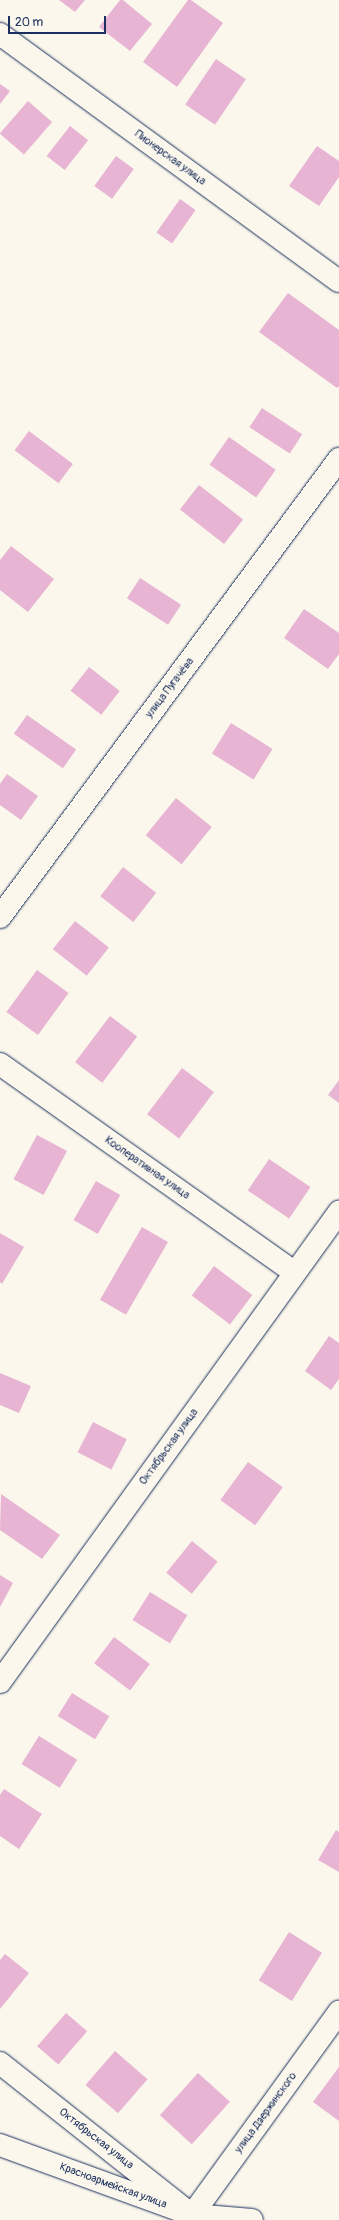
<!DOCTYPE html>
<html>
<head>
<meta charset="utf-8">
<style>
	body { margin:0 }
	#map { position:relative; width:339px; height:2220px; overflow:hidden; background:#fbf7ec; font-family:Pangolin,sans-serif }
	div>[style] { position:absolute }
	.building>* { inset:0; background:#e7b5d3; transform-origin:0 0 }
	.roads { filter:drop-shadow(0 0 1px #1b2f5e) drop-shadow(0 0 1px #1b2f5e) }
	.minor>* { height:22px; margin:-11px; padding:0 11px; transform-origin:11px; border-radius:11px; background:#fbf7ec }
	span { translate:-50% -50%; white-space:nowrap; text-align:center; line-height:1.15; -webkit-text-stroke:3.5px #fbf7ec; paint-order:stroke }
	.street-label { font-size:11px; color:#1b2f5e }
	.scale { position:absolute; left:8px; top:16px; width:98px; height:18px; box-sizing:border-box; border:2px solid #1b2f5e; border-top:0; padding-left:5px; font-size:12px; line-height:14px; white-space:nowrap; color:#1b2f5e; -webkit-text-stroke:3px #fbf7ec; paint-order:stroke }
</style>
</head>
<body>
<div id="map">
	<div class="building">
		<div style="clip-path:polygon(59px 0,85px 0,75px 12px)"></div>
		<div style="clip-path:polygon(120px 0,123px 0,152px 24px,130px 51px,99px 27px)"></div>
		<div style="clip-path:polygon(188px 0,191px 0,223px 23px,177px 87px,143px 62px)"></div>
		<div style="left:216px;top:59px;width:36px;height:55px;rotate:34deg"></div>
		<div style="clip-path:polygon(0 84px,10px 91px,0 104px)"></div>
		<div style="left:28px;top:101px;width:32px;height:43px;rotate:41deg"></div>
		<div style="left:70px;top:126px;width:23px;height:38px;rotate:38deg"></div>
		<div style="clip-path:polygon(317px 146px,339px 161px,339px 177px,319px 206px,289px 186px)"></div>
		<div style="left:116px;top:156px;width:22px;height:37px;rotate:36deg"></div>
		<div style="left:180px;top:199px;width:19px;height:41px;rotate:35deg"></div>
		<div style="clip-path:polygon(288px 293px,339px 330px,339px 386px,337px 388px,259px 332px)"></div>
		<div style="left:262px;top:408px;width:48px;height:23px;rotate:33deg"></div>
		<div style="left:29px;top:431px;width:55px;height:24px;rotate:37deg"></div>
		<div style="left:229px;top:437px;width:57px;height:34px;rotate:35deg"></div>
		<div style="left:199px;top:485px;width:56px;height:31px;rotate:38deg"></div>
		<div style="clip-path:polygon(11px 546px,54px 579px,28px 612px,0 590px,0 560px)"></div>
		<div style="left:140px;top:578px;width:49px;height:24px;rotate:33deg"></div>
		<div style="clip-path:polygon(304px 609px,339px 633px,339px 654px,328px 669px,284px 638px)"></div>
		<div style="left:89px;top:667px;width:39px;height:30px;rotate:38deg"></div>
		<div style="left:27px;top:715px;width:60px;height:23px;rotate:35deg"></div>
		<div style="left:231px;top:723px;width:49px;height:36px;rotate:32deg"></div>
		<div style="clip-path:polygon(7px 774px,38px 796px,21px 820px,0 805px,0 784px)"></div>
		<div style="left:176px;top:798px;width:46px;height:48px;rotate:39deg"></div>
		<div style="left:123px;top:867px;width:42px;height:37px;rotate:38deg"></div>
		<div style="left:75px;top:921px;width:43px;height:36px;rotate:38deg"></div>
		<div style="left:37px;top:970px;width:39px;height:52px;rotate:36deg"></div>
		<div style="left:110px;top:1016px;width:34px;height:58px;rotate:37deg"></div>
		<div style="left:182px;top:1068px;width:40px;height:58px;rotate:37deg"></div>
		<div style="clip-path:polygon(339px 1080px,339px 1103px,328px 1095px)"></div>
		<div style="left:37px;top:1135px;width:34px;height:50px;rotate:28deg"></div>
		<div style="left:269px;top:1159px;width:50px;height:38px;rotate:34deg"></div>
		<div style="left:96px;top:1181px;width:28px;height:45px;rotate:30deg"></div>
		<div style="left:142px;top:1227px;width:30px;height:84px;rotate:30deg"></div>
		<div style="clip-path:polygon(0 1233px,24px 1247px,2px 1284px,0 1282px)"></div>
		<div style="left:214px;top:1266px;width:48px;height:37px;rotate:37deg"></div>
		<div style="clip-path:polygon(329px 1336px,339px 1343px,339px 1379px,331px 1390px,305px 1371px)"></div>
		<div style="clip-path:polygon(0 1373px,31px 1386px,19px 1413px,0 1405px)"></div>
		<div style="left:93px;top:1422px;width:38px;height:34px;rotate:27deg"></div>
		<div style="left:248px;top:1462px;width:43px;height:47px;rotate:36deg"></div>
		<div style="clip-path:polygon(1px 1494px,60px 1535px,42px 1559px,0 1530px)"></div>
		<div style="left:192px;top:1541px;width:33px;height:41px;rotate:39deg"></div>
		<div style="clip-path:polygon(0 1575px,13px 1583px,0 1607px)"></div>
		<div style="left:150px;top:1592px;width:44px;height:33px;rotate:32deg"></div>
		<div style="left:114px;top:1637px;width:45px;height:33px;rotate:37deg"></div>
		<div style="left:72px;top:1693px;width:44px;height:27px;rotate:32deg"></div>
		<div style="left:39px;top:1736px;width:45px;height:33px;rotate:32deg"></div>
		<div style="clip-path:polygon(4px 1789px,42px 1814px,19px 1849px,0 1836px,0 1795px)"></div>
		<div style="clip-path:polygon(336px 1830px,339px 1832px,339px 1872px,318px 1860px)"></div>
		<div style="left:289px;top:1932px;width:39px;height:57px;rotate:32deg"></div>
		<div style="clip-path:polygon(5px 1954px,29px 1973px,0 2009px,0 1960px)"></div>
		<div style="left:66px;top:2013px;width:28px;height:44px;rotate:41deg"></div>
		<div style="left:115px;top:2051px;width:43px;height:45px;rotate:41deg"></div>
		<div style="clip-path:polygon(339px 2067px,339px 2121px,313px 2102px)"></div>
		<div style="left:198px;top:2073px;width:43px;height:57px;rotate:42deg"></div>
	</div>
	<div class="roads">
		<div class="minor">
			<div style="left:0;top:34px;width:419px;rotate:36.1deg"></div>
			<div style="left:0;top:917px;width:570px;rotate:-53.49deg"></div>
			<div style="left:0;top:1064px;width:360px;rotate:35.3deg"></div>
			<div style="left:0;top:1682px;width:580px;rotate:-54.2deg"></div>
			<div style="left:0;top:2063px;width:245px;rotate:38.4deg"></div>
			<div style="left:192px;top:2215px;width:251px;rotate:-54.1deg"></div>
			<div style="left:0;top:2145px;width:204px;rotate:20deg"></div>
			<div style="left:192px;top:2215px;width:60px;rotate:4.8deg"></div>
		</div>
	</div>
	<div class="street-label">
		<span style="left:170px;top:158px;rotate:36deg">Пионерская улица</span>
		<span style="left:170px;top:688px;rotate:-53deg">улица Пугачёва</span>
		<span style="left:147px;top:1168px;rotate:35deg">Кооперативная улица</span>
		<span style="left:169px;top:1447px;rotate:-54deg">Октябрьская улица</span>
		<span style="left:266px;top:2113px;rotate:-54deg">улица Дзержинского</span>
		<span style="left:96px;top:2139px;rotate:38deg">Октябрьская улица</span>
		<span style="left:113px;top:2186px;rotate:20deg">Красноармейская улица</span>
	</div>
	<div class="scale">20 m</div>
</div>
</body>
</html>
